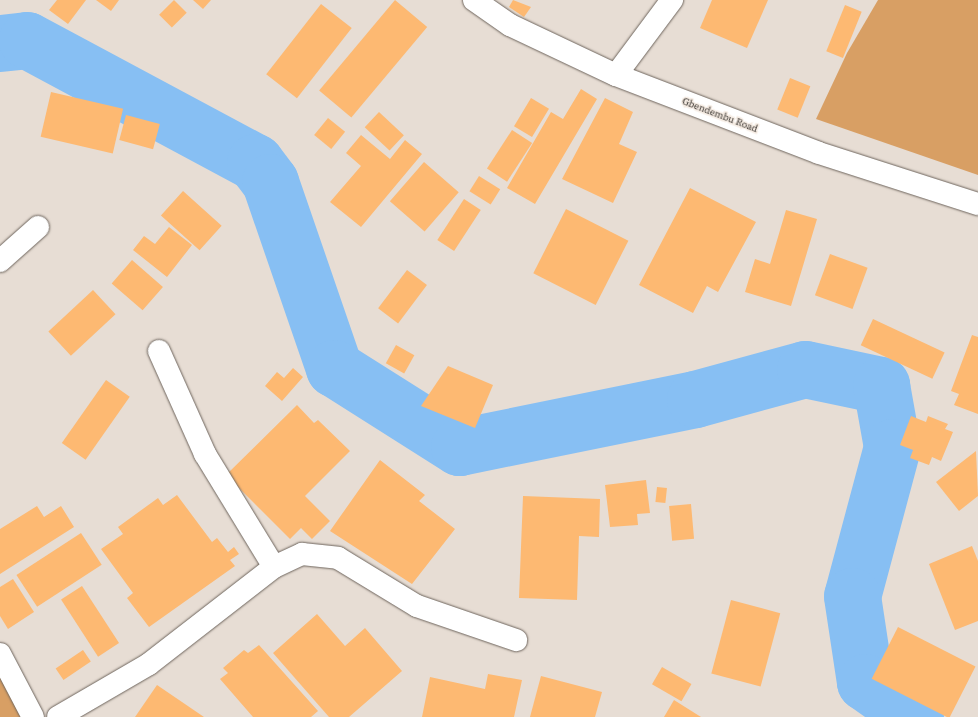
<!DOCTYPE html>
<html>
<head>
<meta charset="utf-8">
<style>
	body { margin:0 }
	#map { position:relative; width:978px; height:717px; overflow:hidden; background:#e7ddd4; font-family:"Source Serif 4",serif }
	div>[style] { position:absolute }
	.green>* { inset:0; background:#d89f64 }
	.river>* { height:57px; margin:-28.5px; padding:0 28.5px; transform-origin:28.5px; border-radius:28.5px; background:#87bff3 }
	.building>* { inset:0; background:#fdb972; transform-origin:0 0 }
	.roads { filter:drop-shadow(0 0 1px #6e655d) drop-shadow(0 0 1px #6e655d) }
	.minor>* { height:22px; margin:-11px; padding:0 11px; transform-origin:11px; border-radius:11px; background:#fff }
	span { translate:-50% -50%; white-space:nowrap; text-align:center; line-height:1.15; -webkit-text-stroke:3px #f4eae1; paint-order:stroke }
	.street-label { font-size:10px; color:#3a3632 }
</style>
</head>
<body>
<div id="map">
	<div class="green">
		<div style="clip-path:polygon(878px 0,978px 0,978px 175px,816px 119px,847px 53px)"></div>
		<div style="clip-path:polygon(0 667px,27px 717px,0 717px)"></div>
	</div>
	<div class="river">
		<div style="left:0;top:43px;width:27px;rotate:-6deg"></div>
		<div style="left:27px;top:40px;width:259px;rotate:28.2deg"></div>
		<div style="left:255px;top:162px;width:25px;rotate:53deg"></div>
		<div style="left:270px;top:182px;width:197px;rotate:71deg"></div>
		<div style="left:334px;top:368px;width:148px;rotate:32.3deg"></div>
		<div style="left:459px;top:447px;width:241px;rotate:-11.5deg"></div>
		<div style="left:695px;top:399px;width:114px;rotate:-15.3deg"></div>
		<div style="left:805px;top:369px;width:78px;rotate:11.9deg"></div>
		<div style="left:881px;top:385px;width:63px;rotate:79.9deg"></div>
		<div style="left:892px;top:447px;width:154px;rotate:105deg"></div>
		<div style="left:852px;top:596px;width:87px;rotate:81.4deg"></div>
		<div style="left:865px;top:682px;width:61px;rotate:35deg"></div>
	</div>
	<div class="building">
		<div style="clip-path:polygon(57px 0,86px 0,68px 24px,49px 10px)"></div>
		<div style="clip-path:polygon(96px 0,119px 0,111px 11px)"></div>
		<div style="left:174px;top:0;width:18px;height:21px;rotate:45deg"></div>
		<div style="clip-path:polygon(193px 0,211px 0,203px 9px)"></div>
		<div style="left:395px;top:0;width:42px;height:118px;rotate:40deg"></div>
		<div style="clip-path:polygon(513px 0,531px 7px,524px 17px,509px 7px)"></div>
		<div style="clip-path:polygon(712px 0,768px 0,747px 48px,700px 28px)"></div>
		<div style="left:321px;top:4px;width:39px;height:89px;rotate:38deg"></div>
		<div style="left:845px;top:5px;width:18px;height:50px;rotate:22deg"></div>
		<div style="left:790px;top:78px;width:22px;height:34px;rotate:22deg"></div>
		<div style="clip-path:polygon(581px 89px,597px 99px,535px 204px,507px 188px,551px 112px,563px 119px)"></div>
		<div style="left:51px;top:92px;width:74px;height:46px;rotate:13deg"></div>
		<div style="left:531px;top:98px;width:21px;height:33px;rotate:31deg"></div>
		<div style="clip-path:polygon(605px 98px,633px 112px,619px 144px,637px 152px,613px 203px,562px 179px)"></div>
		<div style="left:379px;top:112px;width:34px;height:21px;rotate:43deg"></div>
		<div style="left:126px;top:115px;width:35px;height:26px;rotate:15deg"></div>
		<div style="left:328px;top:118px;width:22px;height:22px;rotate:39deg"></div>
		<div style="left:512px;top:130px;width:24px;height:46px;rotate:33deg"></div>
		<div style="clip-path:polygon(361px 135px,390px 159px,405px 140px,422px 154px,361px 227px,330px 202px,361px 166px,346px 153px)"></div>
		<div style="left:424px;top:162px;width:46px;height:52px;rotate:41deg"></div>
		<div style="left:479px;top:176px;width:25px;height:18px;rotate:32deg"></div>
		<div style="clip-path:polygon(690px 188px,756px 222px,718px 292px,707px 286px,693px 313px,639px 285px)"></div>
		<div style="left:183px;top:191px;width:52px;height:33px;rotate:42deg"></div>
		<div style="left:464px;top:199px;width:20px;height:49px;rotate:33deg"></div>
		<div style="left:566px;top:209px;width:70px;height:72px;rotate:27deg"></div>
		<div style="clip-path:polygon(786px 210px,817px 219px,791px 306px,745px 292px,755px 259px,770px 264px)"></div>
		<div style="clip-path:polygon(169px 227px,192px 245px,167px 277px,133px 250px,144px 236px,155px 244px)"></div>
		<div style="left:830px;top:254px;width:40px;height:44px;rotate:20deg"></div>
		<div style="left:132px;top:260px;width:41px;height:31px;rotate:41deg"></div>
		<div style="left:407px;top:270px;width:25px;height:48px;rotate:37deg"></div>
		<div style="left:93px;top:290px;width:33px;height:61px;rotate:47deg"></div>
		<div style="left:873px;top:319px;width:79px;height:29px;rotate:25deg"></div>
		<div style="clip-path:polygon(972px 335px,978px 337px,978px 414px,954px 405px,959px 394px,951px 391px)"></div>
		<div style="left:396px;top:345px;width:21px;height:21px;rotate:29deg"></div>
		<div style="clip-path:polygon(448px 366px,493px 385px,475px 428px,421px 406px)"></div>
		<div style="clip-path:polygon(293px 368px,303px 377px,282px 401px,265px 386px,277px 372px,284px 378px)"></div>
		<div style="left:106px;top:380px;width:29px;height:77px;rotate:35deg"></div>
		<div style="clip-path:polygon(297px 405px,314px 423px,318px 420px,350px 451px,305px 496px,330px 521px,312px 539px,301px 528px,290px 539px,226px 475px)"></div>
		<div style="clip-path:polygon(911px 416px,926px 422px,928px 416px,948px 424px,945px 429px,953px 432px,941px 461px,932px 457px,929px 465px,910px 458px,913px 450px,900px 445px)"></div>
		<div style="clip-path:polygon(976px 451px,978px 496px,959px 511px,936px 482px)"></div>
		<div style="clip-path:polygon(380px 460px,425px 495px,419px 501px,455px 529px,412px 584px,330px 531px)"></div>
		<div style="clip-path:polygon(646px 480px,650px 513px,637px 514px,638px 525px,610px 527px,605px 485px)"></div>
		<div style="left:657px;top:487px;width:10px;height:15px;rotate:6deg"></div>
		<div style="clip-path:polygon(177px 495px,212px 542px,217px 538px,228px 552px,234px 547px,239px 554px,230px 560px,235px 566px,149px 627px,127px 598px,133px 593px,101px 549px,123px 534px,118px 527px,158px 498px,163px 505px)"></div>
		<div style="clip-path:polygon(523px 496px,600px 499px,599px 537px,579px 536px,577px 600px,519px 598px)"></div>
		<div style="left:691px;top:504px;width:35px;height:22px;rotate:85deg"></div>
		<div style="clip-path:polygon(37px 506px,44px 517px,61px 506px,74px 527px,0 574px,0 529px)"></div>
		<div style="left:81px;top:533px;width:38px;height:77px;rotate:57deg"></div>
		<div style="clip-path:polygon(972px 546px,978px 561px,978px 621px,955px 630px,929px 564px)"></div>
		<div style="clip-path:polygon(13px 579px,34px 612px,8px 629px,0 616px,0 587px)"></div>
		<div style="left:82px;top:586px;width:68px;height:25px;rotate:57deg"></div>
		<div style="left:731px;top:600px;width:51px;height:76px;rotate:15deg"></div>
		<div style="clip-path:polygon(317px 614px,345px 646px,365px 628px,402px 671px,349px 717px,329px 717px,273px 653px)"></div>
		<div style="left:898px;top:627px;width:87px;height:58px;rotate:27deg"></div>
		<div style="clip-path:polygon(259px 645px,318px 711px,311px 717px,253px 717px,220px 679px,228px 673px,223px 668px,244px 650px,248px 653px)"></div>
		<div style="left:83px;top:650px;width:14px;height:33px;rotate:56deg"></div>
		<div style="left:662px;top:667px;width:34px;height:20px;rotate:30deg"></div>
		<div style="clip-path:polygon(488px 674px,522px 680px,514px 717px,422px 717px,430px 677px,485px 689px)"></div>
		<div style="clip-path:polygon(541px 676px,602px 692px,595px 717px,530px 717px)"></div>
		<div style="clip-path:polygon(157px 685px,204px 717px,135px 717px)"></div>
		<div style="clip-path:polygon(674px 700px,701px 717px,664px 717px)"></div>
	</div>
	<div class="roads">
		<div class="minor">
			<div style="left:474px;top:0;width:44px;rotate:34.8deg"></div>
			<div style="left:510px;top:25px;width:117px;rotate:25.3deg"></div>
			<div style="left:616px;top:75px;width:217px;rotate:21deg"></div>
			<div style="left:819px;top:153px;width:167px;rotate:17.8deg"></div>
			<div style="left:616px;top:75px;width:94px;rotate:-53.3deg"></div>
			<div style="left:0;top:261px;width:51px;rotate:-41.8deg"></div>
			<div style="left:159px;top:351px;width:113px;rotate:65.9deg"></div>
			<div style="left:205px;top:454px;width:132px;rotate:58.6deg"></div>
			<div style="left:0;top:654px;width:71px;rotate:62.4deg"></div>
			<div style="left:58px;top:717px;width:105px;rotate:-30.2deg"></div>
			<div style="left:149px;top:664px;width:158px;rotate:-37.8deg"></div>
			<div style="left:274px;top:567px;width:31px;rotate:-25deg"></div>
			<div style="left:302px;top:554px;width:36px;rotate:6deg"></div>
			<div style="left:338px;top:558px;width:92px;rotate:31.3deg"></div>
			<div style="left:417px;top:606px;width:105px;rotate:19deg"></div>
		</div>
	</div>
	<div class="street-label">
		<span style="left:720px;top:115px;rotate:21deg">Gbendembu Road</span>
	</div>
</div>
</body>
</html>
